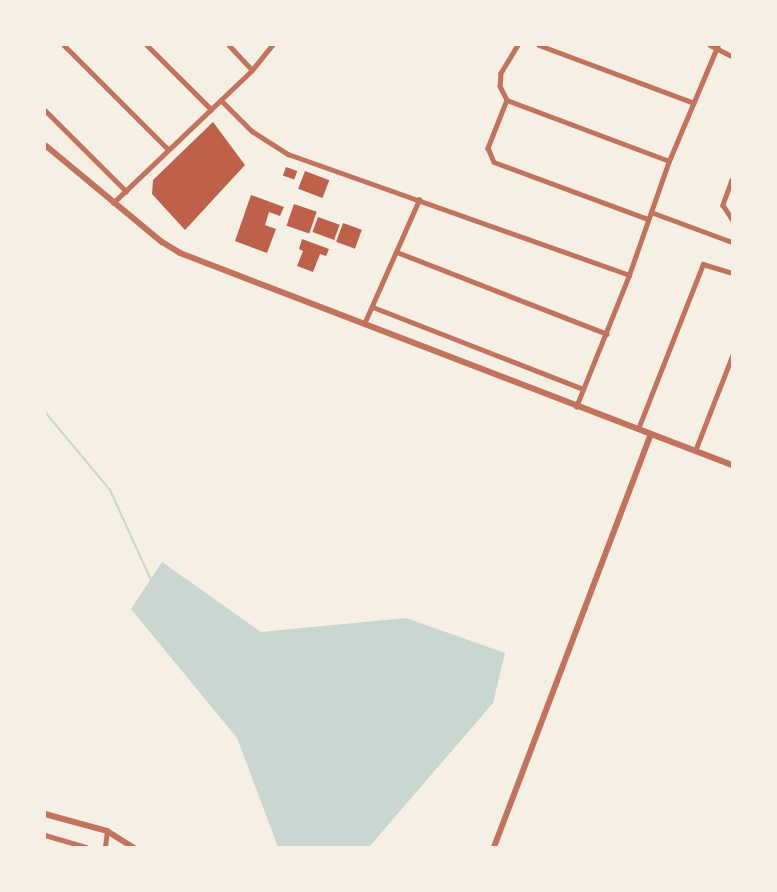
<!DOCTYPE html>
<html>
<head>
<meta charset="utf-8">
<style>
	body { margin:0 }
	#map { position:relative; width:777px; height:892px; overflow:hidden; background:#f6efe4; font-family:Inter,sans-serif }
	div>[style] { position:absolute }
	.water>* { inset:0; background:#c9d6d2 }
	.stream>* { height:2px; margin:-1px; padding:0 1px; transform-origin:1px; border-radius:1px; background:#c9d6d2 }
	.building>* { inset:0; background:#bf614a; transform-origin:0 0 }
	.minor>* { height:4.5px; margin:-2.25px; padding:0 2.25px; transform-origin:2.25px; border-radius:2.25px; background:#c5725c }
	.tertiary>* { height:6px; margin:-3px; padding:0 3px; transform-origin:3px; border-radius:3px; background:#c5725c }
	span { translate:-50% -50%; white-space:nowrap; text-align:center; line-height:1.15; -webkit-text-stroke:4.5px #f6efe4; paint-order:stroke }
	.frame { position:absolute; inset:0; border:46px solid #f6efe4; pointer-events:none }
</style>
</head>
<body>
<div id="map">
	<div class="water">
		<div style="clip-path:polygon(162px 562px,261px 632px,406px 618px,505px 653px,493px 703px,369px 847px,278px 847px,237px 738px,131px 609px)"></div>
	</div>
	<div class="stream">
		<div style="left:45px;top:412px;width:102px;rotate:50.2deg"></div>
		<div style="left:110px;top:490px;width:99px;rotate:65.5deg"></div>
	</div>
	<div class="building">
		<div style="clip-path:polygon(213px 122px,245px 165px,185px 230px,152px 194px,153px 180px)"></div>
		<div style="left:286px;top:167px;width:12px;height:9px;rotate:20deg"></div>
		<div style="left:305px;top:171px;width:26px;height:19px;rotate:21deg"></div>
		<div style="clip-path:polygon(251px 195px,284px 207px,280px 216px,269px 212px,265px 225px,276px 229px,267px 253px,235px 241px)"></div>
		<div style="left:294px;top:204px;width:24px;height:23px;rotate:19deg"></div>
		<div style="left:318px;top:217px;width:23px;height:16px;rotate:20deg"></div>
		<div style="left:343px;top:223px;width:20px;height:20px;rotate:20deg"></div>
		<div style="clip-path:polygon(302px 239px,329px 249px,326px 256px,320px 254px,313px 272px,297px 266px,303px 251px,299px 249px)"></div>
	</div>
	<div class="minor">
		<div style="left:64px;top:45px;width:147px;rotate:45deg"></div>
		<div style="left:147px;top:45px;width:91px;rotate:45deg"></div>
		<div style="left:229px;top:45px;width:34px;rotate:47deg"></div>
		<div style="left:518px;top:45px;width:33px;rotate:121deg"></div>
		<div style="left:501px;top:73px;width:13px;rotate:94deg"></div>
		<div style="left:500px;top:86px;width:16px;rotate:63deg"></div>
		<div style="left:507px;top:100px;width:173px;rotate:20.6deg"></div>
		<div style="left:539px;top:45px;width:165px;rotate:20.5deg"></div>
		<div style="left:710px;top:45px;width:25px;rotate:27deg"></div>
		<div style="left:221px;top:100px;width:44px;rotate:45deg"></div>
		<div style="left:252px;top:131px;width:43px;rotate:32.6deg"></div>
		<div style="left:288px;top:154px;width:362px;rotate:19.5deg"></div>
		<div style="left:507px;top:100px;width:52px;rotate:111.6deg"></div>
		<div style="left:488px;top:148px;width:15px;rotate:67deg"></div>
		<div style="left:494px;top:162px;width:164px;rotate:20.3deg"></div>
		<div style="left:45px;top:110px;width:115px;rotate:45deg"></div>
		<div style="left:732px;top:180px;width:27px;rotate:110deg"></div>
		<div style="left:723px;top:205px;width:17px;rotate:57deg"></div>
		<div style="left:113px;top:203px;width:192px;rotate:-43.7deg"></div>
		<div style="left:252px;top:70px;width:32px;rotate:-51deg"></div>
		<div style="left:651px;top:212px;width:86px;rotate:20.3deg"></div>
		<div style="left:397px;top:252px;width:225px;rotate:21.3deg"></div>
		<div style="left:373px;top:307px;width:225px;rotate:21.3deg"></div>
		<div style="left:364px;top:324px;width:136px;rotate:-66.1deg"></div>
		<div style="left:576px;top:407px;width:142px;rotate:-68.1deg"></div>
		<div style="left:629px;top:275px;width:121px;rotate:-70.7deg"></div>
		<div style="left:669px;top:161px;width:126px;rotate:-67.1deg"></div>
		<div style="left:638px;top:429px;width:177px;rotate:-68.5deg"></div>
		<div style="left:703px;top:264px;width:30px;rotate:17deg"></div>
		<div style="left:695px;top:451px;width:102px;rotate:-68.7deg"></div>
		<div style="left:45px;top:835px;width:43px;rotate:16.3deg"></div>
		<div style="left:105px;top:847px;width:16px;rotate:-83deg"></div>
	</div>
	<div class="tertiary">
		<div style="left:45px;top:145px;width:152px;rotate:39.7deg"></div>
		<div style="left:162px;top:242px;width:21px;rotate:31deg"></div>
		<div style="left:180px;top:253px;width:591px;rotate:21.01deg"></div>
		<div style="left:45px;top:814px;width:64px;rotate:15.3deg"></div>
		<div style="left:107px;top:831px;width:31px;rotate:32deg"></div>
		<div style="left:494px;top:847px;width:442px;rotate:-69.2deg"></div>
	</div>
	<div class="frame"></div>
</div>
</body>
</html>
